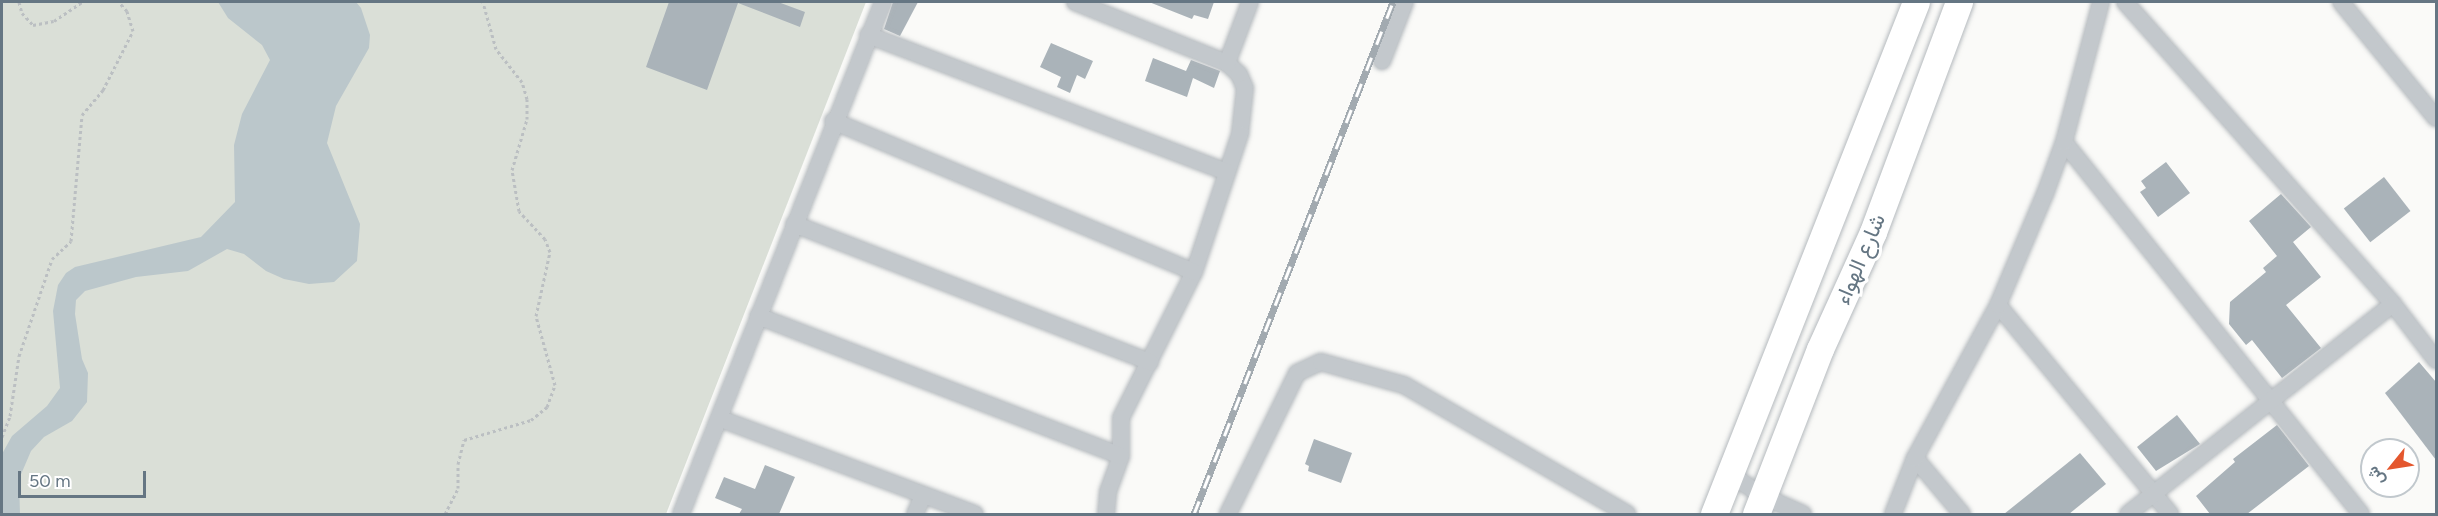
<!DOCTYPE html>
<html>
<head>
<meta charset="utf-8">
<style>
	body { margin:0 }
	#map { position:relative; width:2438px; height:516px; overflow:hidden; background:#fafaf8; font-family:Figtree,Vazirmatn,sans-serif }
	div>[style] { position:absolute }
	.green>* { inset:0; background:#dadfd7 }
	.water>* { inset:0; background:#bbc7cb }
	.building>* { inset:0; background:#aab3b9; transform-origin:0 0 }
	.path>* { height:3px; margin-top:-1.5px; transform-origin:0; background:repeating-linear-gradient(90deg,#bbbfc2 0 3px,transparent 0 6px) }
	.roads { filter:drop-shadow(0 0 2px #b5babe) drop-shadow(0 0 2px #b5babe) }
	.minor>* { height:16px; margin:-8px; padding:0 8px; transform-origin:8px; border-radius:8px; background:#c3c8cc }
	.primary>* { height:27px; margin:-13.5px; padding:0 13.5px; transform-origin:13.5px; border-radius:13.5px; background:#fff }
	.rail>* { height:7px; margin-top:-3.5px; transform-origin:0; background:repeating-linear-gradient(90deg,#fff 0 14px,#a2aab0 0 28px); box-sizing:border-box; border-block:2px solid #a2aab0 }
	span { translate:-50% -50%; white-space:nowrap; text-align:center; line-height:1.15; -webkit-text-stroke:6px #fff; paint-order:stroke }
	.street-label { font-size:22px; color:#657683 }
	.frame { position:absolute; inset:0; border:3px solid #657683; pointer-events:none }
	.north { position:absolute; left:2360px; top:438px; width:60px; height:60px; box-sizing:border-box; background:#fff; border:2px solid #c1c8cd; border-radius:50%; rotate:240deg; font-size:16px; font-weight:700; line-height:24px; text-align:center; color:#657683 }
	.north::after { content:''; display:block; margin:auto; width:21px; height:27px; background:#e4572e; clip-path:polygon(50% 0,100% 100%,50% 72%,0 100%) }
	.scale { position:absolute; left:18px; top:471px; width:128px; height:27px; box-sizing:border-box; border:3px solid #657683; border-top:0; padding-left:8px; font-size:18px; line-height:21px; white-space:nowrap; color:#657683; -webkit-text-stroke:4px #fff; paint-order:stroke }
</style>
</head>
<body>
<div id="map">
	<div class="green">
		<div style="clip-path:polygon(2px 2px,866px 2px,666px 514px,2px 514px)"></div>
	</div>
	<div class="water">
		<div style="clip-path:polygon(218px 2px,356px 2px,361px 8px,370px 35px,369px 48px,336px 106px,327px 143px,360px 224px,357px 261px,334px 282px,309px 284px,284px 279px,266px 271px,244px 254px,227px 249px,188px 271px,136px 277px,85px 291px,76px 300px,75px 314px,82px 359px,88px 373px,87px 402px,72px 421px,44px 437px,31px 451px,19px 479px,20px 514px,2px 514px,2px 454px,12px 436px,47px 406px,60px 388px,53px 311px,58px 285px,66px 273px,75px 267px,201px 237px,235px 202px,234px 145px,242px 114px,270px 60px,262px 45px,228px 18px)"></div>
	</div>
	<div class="building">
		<div style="clip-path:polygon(669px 2px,778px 2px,805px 12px,800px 27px,738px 3px,707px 90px,646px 67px)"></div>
		<div style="clip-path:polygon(893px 2px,918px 2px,900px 36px,884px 29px)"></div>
		<div style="clip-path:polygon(1149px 2px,1214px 2px,1208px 19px,1194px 15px,1192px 19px)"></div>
		<div style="clip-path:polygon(1051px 43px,1093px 61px,1085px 79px,1077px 75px,1070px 93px,1057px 87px,1061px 77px,1040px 67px)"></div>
		<div style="clip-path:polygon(1153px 58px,1186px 71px,1191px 60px,1220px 71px,1214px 88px,1193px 78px,1187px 97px,1145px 81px)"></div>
		<div style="clip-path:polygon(2166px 162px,2190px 193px,2158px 217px,2140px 192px,2146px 188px,2141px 181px)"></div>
		<div style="left:2384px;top:177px;width:43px;height:51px;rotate:52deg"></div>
		<div style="clip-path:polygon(2281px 194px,2311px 227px,2293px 242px,2321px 277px,2286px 305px,2321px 348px,2282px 378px,2252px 340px,2246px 345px,2229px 324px,2230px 302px,2266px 272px,2263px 268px,2277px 256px,2249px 221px)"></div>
		<div style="clip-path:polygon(2419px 362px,2436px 382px,2436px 460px,2385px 393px)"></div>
		<div style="clip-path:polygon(2177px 415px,2200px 444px,2156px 471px,2137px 447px)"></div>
		<div style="clip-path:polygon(2277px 425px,2309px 466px,2247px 514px,2210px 514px,2196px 496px,2235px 462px,2233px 459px)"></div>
		<div style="clip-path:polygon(1314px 439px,1352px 453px,1341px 483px,1308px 471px,1309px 466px,1305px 464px)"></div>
		<div style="clip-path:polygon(2080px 453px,2106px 484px,2069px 514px,2004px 514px)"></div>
		<div style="clip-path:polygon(765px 465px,795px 477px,779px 514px,739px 514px,742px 509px,715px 498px,724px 477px,755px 489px)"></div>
	</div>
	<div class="path">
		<div style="left:19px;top:2px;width:11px;rotate:75deg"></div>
		<div style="left:22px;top:13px;width:16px;rotate:47deg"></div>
		<div style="left:33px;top:25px;width:21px;rotate:-11deg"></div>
		<div style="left:54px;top:21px;width:34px;rotate:-34deg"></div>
		<div style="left:2px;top:437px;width:22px;rotate:-69deg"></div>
		<div style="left:10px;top:416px;width:61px;rotate:-81.5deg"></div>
		<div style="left:19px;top:356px;width:102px;rotate:-71.2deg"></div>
		<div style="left:52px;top:259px;width:26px;rotate:-43deg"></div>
		<div style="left:71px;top:241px;width:126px;rotate:-85deg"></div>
		<div style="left:82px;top:115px;width:33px;rotate:-50deg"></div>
		<div style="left:103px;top:90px;width:66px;rotate:-63deg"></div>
		<div style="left:133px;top:31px;width:21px;rotate:-107deg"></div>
		<div style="left:127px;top:11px;width:12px;rotate:-132deg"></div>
		<div style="left:445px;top:514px;width:29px;rotate:-63deg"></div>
		<div style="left:458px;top:488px;width:24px;rotate:-90deg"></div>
		<div style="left:458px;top:464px;width:25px;rotate:-76deg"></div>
		<div style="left:464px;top:440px;width:70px;rotate:-16.6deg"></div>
		<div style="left:531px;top:420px;width:21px;rotate:-39deg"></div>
		<div style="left:547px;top:407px;width:23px;rotate:-70deg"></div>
		<div style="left:555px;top:385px;width:72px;rotate:-105.4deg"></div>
		<div style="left:536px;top:316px;width:66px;rotate:-77.7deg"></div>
		<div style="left:550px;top:252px;width:14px;rotate:-111deg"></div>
		<div style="left:545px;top:239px;width:38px;rotate:-133deg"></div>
		<div style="left:519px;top:211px;width:42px;rotate:-99.7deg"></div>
		<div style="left:512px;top:170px;width:53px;rotate:-73.6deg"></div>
		<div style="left:527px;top:119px;width:20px;rotate:-90deg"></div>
		<div style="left:527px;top:99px;width:18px;rotate:-106deg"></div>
		<div style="left:522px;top:82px;width:42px;rotate:-128.2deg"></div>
		<div style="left:496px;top:49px;width:49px;rotate:-105.5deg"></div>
	</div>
	<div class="roads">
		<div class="minor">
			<div style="left:1075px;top:2px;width:164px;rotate:21.9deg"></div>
			<div style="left:1227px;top:63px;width:16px;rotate:43deg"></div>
			<div style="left:1239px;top:74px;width:15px;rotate:67deg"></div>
			<div style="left:1245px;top:88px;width:46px;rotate:96.2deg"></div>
			<div style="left:1240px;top:134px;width:145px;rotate:108.4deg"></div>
			<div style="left:1194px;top:272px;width:163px;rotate:116.6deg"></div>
			<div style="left:1121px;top:418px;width:38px;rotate:90deg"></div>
			<div style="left:1121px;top:456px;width:38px;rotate:110deg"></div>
			<div style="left:1108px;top:492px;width:22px;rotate:95deg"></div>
			<div style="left:2125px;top:2px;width:404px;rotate:48.4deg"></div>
			<div style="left:2393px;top:304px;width:71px;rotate:52.5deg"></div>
			<div style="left:2341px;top:2px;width:150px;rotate:50.7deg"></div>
			<div style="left:868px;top:35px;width:384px;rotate:20.9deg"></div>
			<div style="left:1382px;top:61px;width:63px;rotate:-68.7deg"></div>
			<div style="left:1227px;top:63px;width:65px;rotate:-69.3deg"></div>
			<div style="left:833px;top:121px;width:391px;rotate:22.7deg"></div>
			<div style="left:2064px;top:142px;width:476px;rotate:51.4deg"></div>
			<div style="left:794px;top:224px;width:382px;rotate:21.2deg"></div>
			<div style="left:1998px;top:305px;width:271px;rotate:50.5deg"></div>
			<div style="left:758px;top:316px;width:389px;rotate:21.1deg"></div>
			<div style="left:721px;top:419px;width:271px;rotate:20.5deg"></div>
			<div style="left:1915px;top:458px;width:73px;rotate:50deg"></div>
			<div style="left:1730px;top:474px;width:40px;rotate:34deg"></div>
			<div style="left:1763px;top:496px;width:44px;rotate:24.2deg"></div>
			<div style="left:681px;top:514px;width:550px;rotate:-68.47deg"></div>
			<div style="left:915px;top:514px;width:20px;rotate:-66deg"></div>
			<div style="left:1228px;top:514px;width:157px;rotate:-63.9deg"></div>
			<div style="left:1297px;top:373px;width:26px;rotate:-25deg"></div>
			<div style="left:1321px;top:362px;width:86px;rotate:15.5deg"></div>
			<div style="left:1404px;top:385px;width:258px;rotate:30deg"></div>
			<div style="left:1893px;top:514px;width:60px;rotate:-68.6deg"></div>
			<div style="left:1915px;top:458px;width:174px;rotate:-61.5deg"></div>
			<div style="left:1998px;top:305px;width:121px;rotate:-67.1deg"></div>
			<div style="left:2045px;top:194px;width:55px;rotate:-69.9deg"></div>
			<div style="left:2064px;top:142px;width:145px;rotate:-75.2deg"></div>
			<div style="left:2128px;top:514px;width:338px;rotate:-38.4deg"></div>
		</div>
		<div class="primary">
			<div style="left:1714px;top:514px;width:550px;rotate:-68.47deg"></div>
			<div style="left:1756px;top:514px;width:177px;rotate:-68.8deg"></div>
			<div style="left:1820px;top:349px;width:128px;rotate:-65.6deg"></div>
			<div style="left:1873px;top:232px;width:246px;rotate:-69.5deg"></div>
		</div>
	</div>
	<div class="rail">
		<div style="left:1194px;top:514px;width:549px;rotate:-68.76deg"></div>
	</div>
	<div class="street-label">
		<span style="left:1860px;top:259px;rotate:-67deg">شارع الهواء</span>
	</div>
	<div class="frame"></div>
	<div class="north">ش</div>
	<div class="scale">50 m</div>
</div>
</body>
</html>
